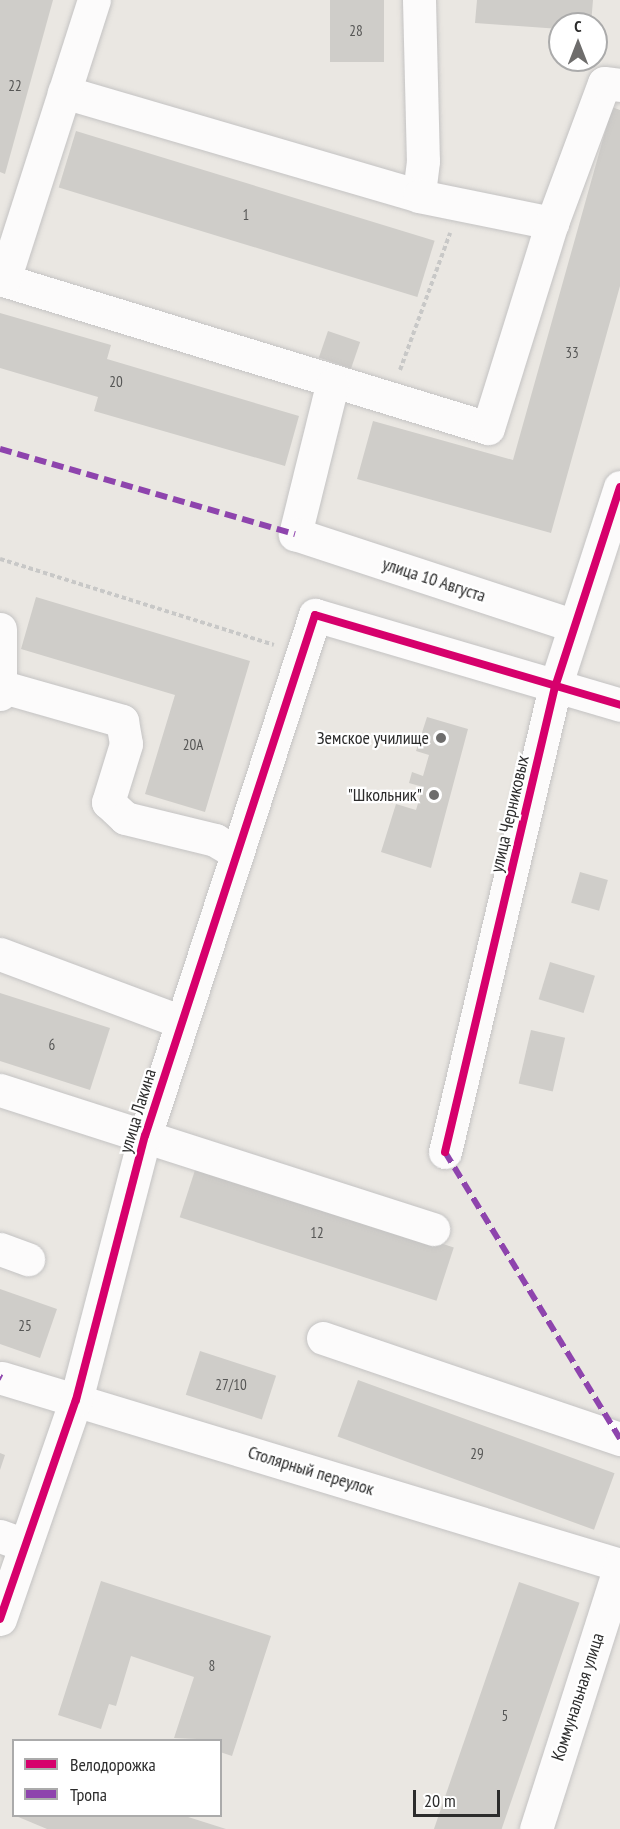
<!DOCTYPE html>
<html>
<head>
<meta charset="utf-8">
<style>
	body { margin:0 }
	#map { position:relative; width:620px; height:1829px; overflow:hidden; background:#eae7e2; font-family:"PT Sans Narrow",sans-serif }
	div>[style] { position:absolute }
	.building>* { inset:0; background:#cfcdc9; transform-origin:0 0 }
	.path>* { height:4px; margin-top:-2px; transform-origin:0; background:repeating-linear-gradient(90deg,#c8c8c7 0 4.5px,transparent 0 7.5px) }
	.roads { filter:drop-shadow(0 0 2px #c4c3c3) drop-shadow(0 0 2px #c4c3c3) }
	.minor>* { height:33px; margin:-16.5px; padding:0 16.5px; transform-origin:16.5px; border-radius:16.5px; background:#fcfbfb }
	.quiet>* { height:6px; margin-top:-3px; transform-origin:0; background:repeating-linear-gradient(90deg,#8e44ad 0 12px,transparent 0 18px) }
	.cycleway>* { height:8px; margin:-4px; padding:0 4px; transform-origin:4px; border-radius:4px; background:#d6006c }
	.dots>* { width:16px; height:16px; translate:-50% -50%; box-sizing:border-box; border:3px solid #fff; border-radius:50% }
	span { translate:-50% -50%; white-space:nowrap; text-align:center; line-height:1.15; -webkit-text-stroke:4.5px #fff; paint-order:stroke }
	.number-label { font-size:15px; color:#565655 }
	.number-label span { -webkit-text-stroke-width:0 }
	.street-label { font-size:18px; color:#2c2c2c }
	.poi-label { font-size:18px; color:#2c2c2c }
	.right { translate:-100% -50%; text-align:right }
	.legend { position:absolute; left:12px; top:1739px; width:210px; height:78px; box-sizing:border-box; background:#fff; border:2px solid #ababab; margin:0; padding:8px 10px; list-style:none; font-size:18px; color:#2c2c2c }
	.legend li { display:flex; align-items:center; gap:12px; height:30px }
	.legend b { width:30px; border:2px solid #ababab }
	.north { position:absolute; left:548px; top:12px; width:60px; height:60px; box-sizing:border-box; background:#fff; border:2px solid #ababab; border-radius:50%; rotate:0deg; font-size:16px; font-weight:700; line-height:24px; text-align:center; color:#2c2c2c }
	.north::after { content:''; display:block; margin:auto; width:21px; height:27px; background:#6e6d6c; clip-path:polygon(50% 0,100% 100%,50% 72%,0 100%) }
	.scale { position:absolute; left:413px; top:1790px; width:87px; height:27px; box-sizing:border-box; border:3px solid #2c2c2c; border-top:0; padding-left:8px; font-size:18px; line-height:21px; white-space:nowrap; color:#2c2c2c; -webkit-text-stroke:4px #fff; paint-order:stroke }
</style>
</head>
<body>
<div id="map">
	<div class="building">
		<div style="clip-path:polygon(0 0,53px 0,5px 174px,0 172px)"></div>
		<div style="left:330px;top:0;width:54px;height:62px"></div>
		<div style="clip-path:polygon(477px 0,593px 0,591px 24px,560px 24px,560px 29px,475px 23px)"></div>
		<div style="clip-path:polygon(612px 107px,620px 110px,620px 286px,551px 533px,357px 479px,373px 421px,513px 460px)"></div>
		<div style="left:76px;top:131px;width:375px;height:59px;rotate:17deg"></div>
		<div style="clip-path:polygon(0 313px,111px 345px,107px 359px,299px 416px,285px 466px,94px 411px,98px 397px,0 368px)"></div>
		<div style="left:328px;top:331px;width:34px;height:28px;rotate:19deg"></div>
		<div style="clip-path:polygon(36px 597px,250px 661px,205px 812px,145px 794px,175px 695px,21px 649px)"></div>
		<div style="clip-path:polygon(427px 717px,468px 729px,431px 868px,381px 852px,396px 804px,416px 810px,423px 787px,409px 783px,412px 772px,423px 776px,429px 755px,416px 751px)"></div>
		<div style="left:580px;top:872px;width:29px;height:32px;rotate:16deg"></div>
		<div style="left:550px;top:962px;width:47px;height:39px;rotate:17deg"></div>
		<div style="clip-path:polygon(0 993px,110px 1028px,90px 1090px,0 1061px)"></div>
		<div style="left:531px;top:1030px;width:35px;height:55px;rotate:13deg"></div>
		<div style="left:197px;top:1164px;width:270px;height:56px;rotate:18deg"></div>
		<div style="clip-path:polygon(0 1289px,57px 1309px,40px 1358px,0 1344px)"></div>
		<div style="left:200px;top:1351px;width:80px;height:46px;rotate:18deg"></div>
		<div style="left:358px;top:1380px;width:273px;height:60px;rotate:20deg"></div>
		<div style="clip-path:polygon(0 1453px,5px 1455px,0 1470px)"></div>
		<div style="clip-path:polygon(101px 1581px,271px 1636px,232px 1756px,220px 1752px,220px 1740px,174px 1738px,194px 1677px,131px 1656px,116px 1706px,109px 1704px,101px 1729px,58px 1715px)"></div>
		<div style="left:519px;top:1582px;width:64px;height:262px;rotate:19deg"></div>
		<div style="clip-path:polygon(16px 1816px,185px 1816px,226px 1829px,47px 1829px)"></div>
	</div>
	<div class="path">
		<div style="left:400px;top:370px;width:146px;rotate:-69.9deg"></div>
		<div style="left:0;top:559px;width:287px;rotate:17.4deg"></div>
	</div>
	<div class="roads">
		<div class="minor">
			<div style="left:419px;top:0;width:161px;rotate:88.6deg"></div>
			<div style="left:423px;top:161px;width:35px;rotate:97deg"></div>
			<div style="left:64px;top:92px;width:370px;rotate:16.3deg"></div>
			<div style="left:419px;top:196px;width:136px;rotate:11.5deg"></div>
			<div style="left:0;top:279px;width:510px;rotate:16.98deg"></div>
			<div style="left:488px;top:428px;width:215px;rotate:-72.7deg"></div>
			<div style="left:552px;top:223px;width:149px;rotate:-69.6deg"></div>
			<div style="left:604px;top:83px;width:16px;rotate:7deg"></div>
			<div style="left:4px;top:280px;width:294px;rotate:-72.2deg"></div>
			<div style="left:332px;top:385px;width:154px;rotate:103.9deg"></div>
			<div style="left:295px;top:534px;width:294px;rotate:18.2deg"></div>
			<div style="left:0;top:629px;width:65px;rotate:90deg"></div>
			<div style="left:3px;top:687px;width:124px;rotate:15.9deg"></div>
			<div style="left:122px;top:721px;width:23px;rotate:80deg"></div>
			<div style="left:126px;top:744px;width:61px;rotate:107.2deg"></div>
			<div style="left:108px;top:802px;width:23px;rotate:43deg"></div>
			<div style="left:125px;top:818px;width:93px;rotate:13.7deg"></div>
			<div style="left:215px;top:840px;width:26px;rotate:31deg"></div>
			<div style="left:0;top:954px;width:194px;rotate:20.5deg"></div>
			<div style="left:0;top:1090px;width:455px;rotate:17.8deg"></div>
			<div style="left:445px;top:1152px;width:481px;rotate:-76.7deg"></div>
			<div style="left:556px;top:684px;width:207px;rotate:-72deg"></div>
			<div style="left:0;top:1249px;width:30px;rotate:20deg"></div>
			<div style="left:323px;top:1338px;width:314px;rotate:18.8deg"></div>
			<div style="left:2px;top:1378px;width:646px;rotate:16.84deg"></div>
			<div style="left:0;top:1536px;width:27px;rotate:20deg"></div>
			<div style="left:0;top:1619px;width:232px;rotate:-70.9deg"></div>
			<div style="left:76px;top:1400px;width:273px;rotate:-75.4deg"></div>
			<div style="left:145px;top:1136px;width:548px;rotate:-71.93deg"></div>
			<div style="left:315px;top:615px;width:318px;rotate:16.4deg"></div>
			<div style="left:536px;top:1829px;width:277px;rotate:-72.3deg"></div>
		</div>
	</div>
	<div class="quiet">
		<div style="left:0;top:449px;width:307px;rotate:16.1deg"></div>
		<div style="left:445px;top:1152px;width:336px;rotate:58.6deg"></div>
		<div style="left:0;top:1377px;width:2px;rotate:27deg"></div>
	</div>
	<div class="cycleway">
		<div style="left:445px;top:1152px;width:481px;rotate:-76.7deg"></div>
		<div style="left:556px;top:684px;width:207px;rotate:-72deg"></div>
		<div style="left:0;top:1619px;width:232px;rotate:-70.9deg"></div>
		<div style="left:76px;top:1400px;width:273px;rotate:-75.4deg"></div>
		<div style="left:145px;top:1136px;width:548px;rotate:-71.93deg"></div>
		<div style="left:315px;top:615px;width:318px;rotate:16.4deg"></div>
	</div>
	<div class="dots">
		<div style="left:441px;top:738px;background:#6e6d6c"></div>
		<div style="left:434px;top:795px;background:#6e6d6c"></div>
	</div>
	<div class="number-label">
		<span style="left:356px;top:31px">28</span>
		<span style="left:15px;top:86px">22</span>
		<span style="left:246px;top:215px">1</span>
		<span style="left:572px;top:353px">33</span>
		<span style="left:116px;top:382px">20</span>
		<span style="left:193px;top:745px">20А</span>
		<span style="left:52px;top:1045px">6</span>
		<span style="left:317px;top:1233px">12</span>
		<span style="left:25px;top:1326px">25</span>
		<span style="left:231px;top:1385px">27/10</span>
		<span style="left:477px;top:1454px">29</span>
		<span style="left:212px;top:1666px">8</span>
		<span style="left:505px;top:1716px">5</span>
	</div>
	<div class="street-label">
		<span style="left:434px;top:580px;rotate:18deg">улица 10 Августа</span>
		<span style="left:510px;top:814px;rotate:-77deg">улица Черниковых</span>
		<span style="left:138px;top:1111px;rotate:-73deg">улица Лакина</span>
		<span style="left:311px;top:1471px;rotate:17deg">Столярный переулок</span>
		<span style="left:578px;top:1697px;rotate:-72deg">Коммунальная улица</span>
	</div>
	<div class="poi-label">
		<span class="right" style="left:429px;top:738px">Земское училище</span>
		<span class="right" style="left:422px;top:795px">"Школьник"</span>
	</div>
	<ul class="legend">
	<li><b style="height:8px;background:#d6006c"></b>Велодорожка</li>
	<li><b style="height:8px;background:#8e44ad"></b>Тропа</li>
	</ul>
	<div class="north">С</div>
	<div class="scale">20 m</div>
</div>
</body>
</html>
